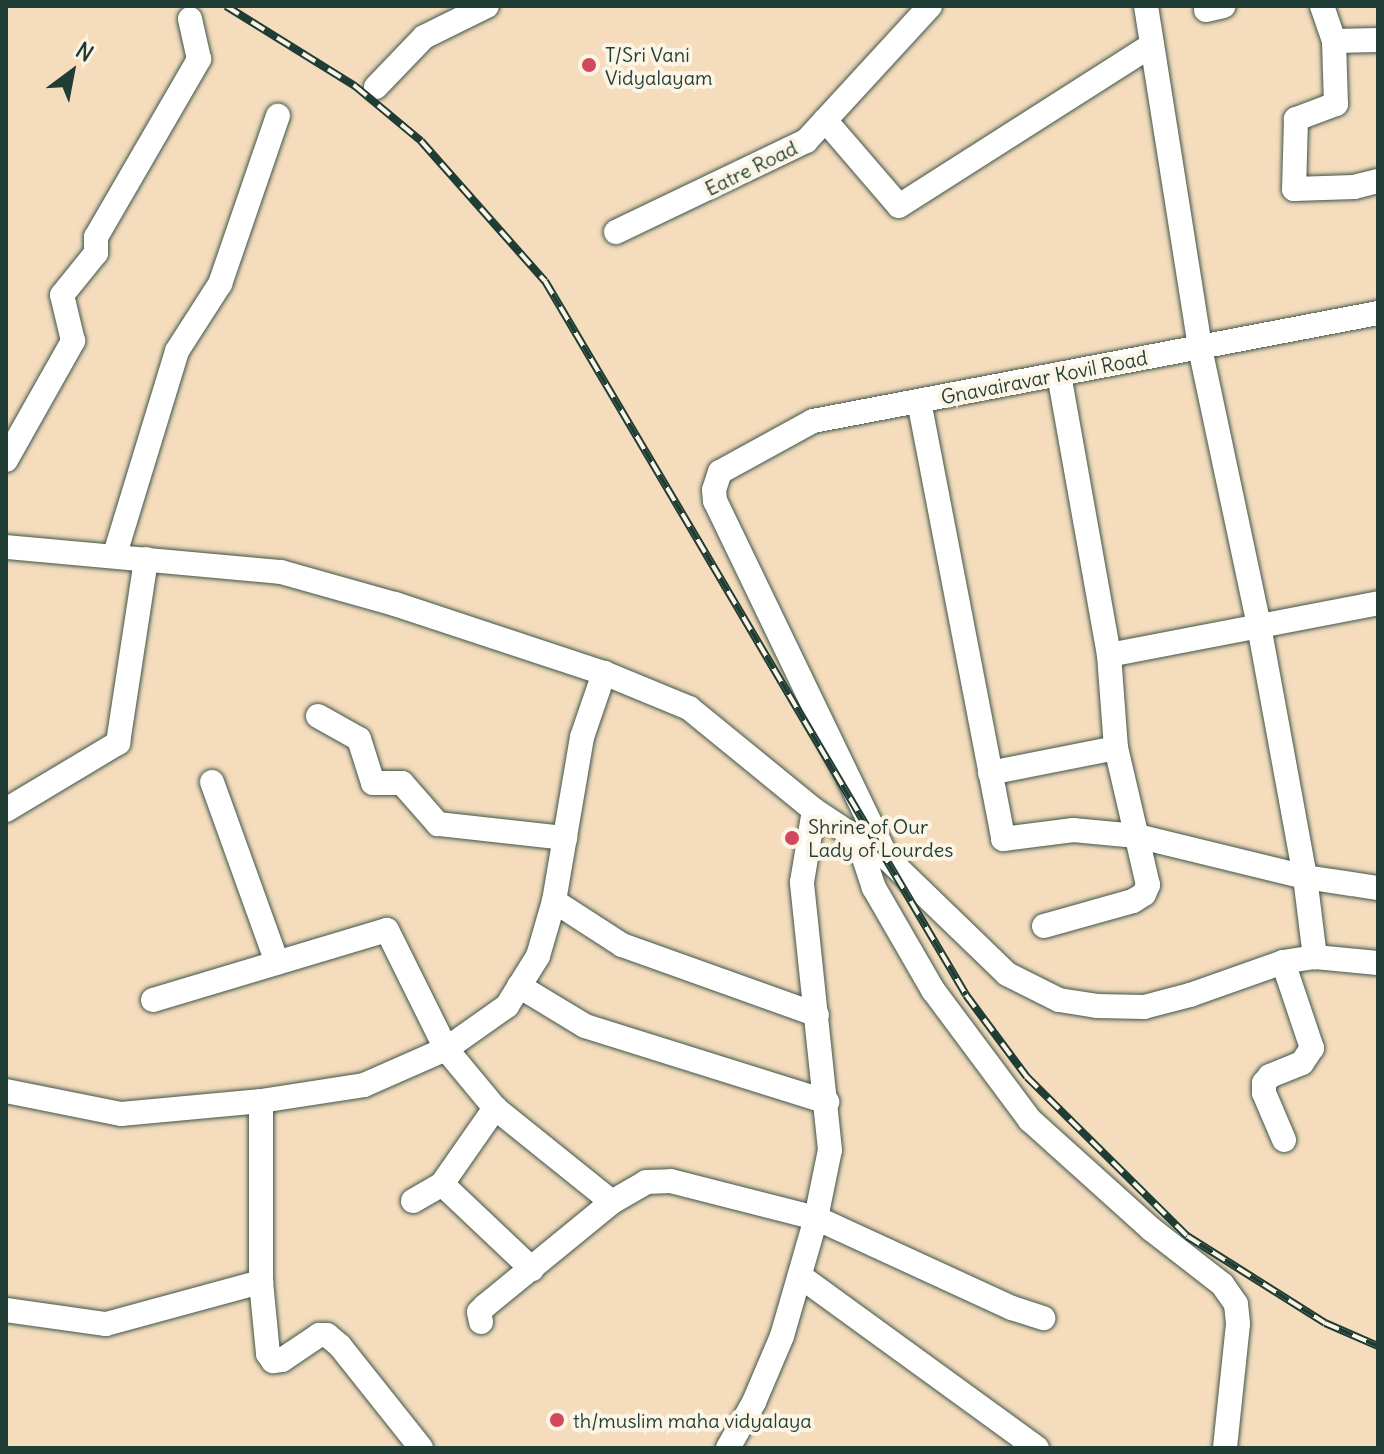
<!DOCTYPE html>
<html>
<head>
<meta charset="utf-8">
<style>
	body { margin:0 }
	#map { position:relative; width:1384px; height:1454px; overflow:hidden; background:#f4dcbd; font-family:Delius,sans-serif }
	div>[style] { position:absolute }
	.roads { filter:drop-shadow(0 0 2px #3f5549) drop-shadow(0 0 2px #3f5549) }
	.minor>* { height:24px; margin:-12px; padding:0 12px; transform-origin:12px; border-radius:12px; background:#fff }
	.rail>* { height:8px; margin-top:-4px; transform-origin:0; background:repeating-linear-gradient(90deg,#fcf5e5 0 15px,#1f3d34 0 30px); box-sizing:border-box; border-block:2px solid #1f3d34 }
	.dots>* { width:22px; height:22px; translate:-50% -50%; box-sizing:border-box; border:4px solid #fcf5e5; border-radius:50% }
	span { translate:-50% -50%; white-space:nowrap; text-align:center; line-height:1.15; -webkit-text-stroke:8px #fcf5e5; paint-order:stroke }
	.poi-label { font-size:20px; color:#1f3d34 }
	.left { translate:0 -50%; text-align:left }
	.street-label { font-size:20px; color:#1f3d34 }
	.frame { position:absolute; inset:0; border:8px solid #1f3d34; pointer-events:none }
	.north { position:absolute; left:32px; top:32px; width:80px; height:80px; -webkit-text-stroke:6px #fcf5e5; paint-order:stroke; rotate:32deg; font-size:22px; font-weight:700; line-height:32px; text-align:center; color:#1f3d34 }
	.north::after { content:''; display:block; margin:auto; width:28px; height:36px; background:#1f3d34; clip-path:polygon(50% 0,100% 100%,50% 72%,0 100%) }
</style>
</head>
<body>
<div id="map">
	<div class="roads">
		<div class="minor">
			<div style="left:1146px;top:6px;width:346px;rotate:81deg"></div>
			<div style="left:1200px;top:348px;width:284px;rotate:78deg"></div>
			<div style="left:1259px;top:626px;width:255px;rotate:79.6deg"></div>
			<div style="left:1305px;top:877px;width:81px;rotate:82.9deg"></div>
			<div style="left:1322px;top:6px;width:37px;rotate:71deg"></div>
			<div style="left:1334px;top:41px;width:44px;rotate:-1.3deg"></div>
			<div style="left:1206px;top:10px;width:18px;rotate:-13deg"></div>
			<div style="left:1334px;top:41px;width:63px;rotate:88.2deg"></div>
			<div style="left:1336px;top:104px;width:43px;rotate:159.4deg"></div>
			<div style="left:1296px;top:119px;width:70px;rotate:91.6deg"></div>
			<div style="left:1294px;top:189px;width:60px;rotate:-1.9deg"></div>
			<div style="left:1354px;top:187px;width:25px;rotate:-14deg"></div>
			<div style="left:376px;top:87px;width:69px;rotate:-46.2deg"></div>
			<div style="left:424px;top:37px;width:70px;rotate:-26.2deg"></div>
			<div style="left:825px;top:120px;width:113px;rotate:49.3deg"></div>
			<div style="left:899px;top:206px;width:300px;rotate:-32.5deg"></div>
			<div style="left:616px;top:232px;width:211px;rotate:-25.6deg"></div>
			<div style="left:806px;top:141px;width:183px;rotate:-47.4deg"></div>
			<div style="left:919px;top:401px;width:446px;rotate:79.1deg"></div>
			<div style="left:1003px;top:839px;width:71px;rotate:-7.3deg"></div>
			<div style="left:1073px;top:830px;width:64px;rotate:5.4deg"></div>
			<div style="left:1137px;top:836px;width:173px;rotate:13.7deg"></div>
			<div style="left:1305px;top:877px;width:74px;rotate:8.6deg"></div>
			<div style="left:6px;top:460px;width:137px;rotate:-60.6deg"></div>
			<div style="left:73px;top:341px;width:47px;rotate:-103.4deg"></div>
			<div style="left:62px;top:295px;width:54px;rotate:-51deg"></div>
			<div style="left:96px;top:253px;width:16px;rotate:-90deg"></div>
			<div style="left:96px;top:237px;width:206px;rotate:-59.9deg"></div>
			<div style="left:199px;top:59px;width:41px;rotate:-102.7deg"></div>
			<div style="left:6px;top:547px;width:276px;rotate:5.2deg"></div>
			<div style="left:281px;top:572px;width:118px;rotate:15.7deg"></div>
			<div style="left:395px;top:604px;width:220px;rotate:18.3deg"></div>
			<div style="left:115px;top:554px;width:212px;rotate:-73deg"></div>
			<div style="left:177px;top:351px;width:80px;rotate:-57.3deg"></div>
			<div style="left:220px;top:284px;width:178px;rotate:-71deg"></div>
			<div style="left:1109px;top:655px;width:274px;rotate:-10.9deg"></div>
			<div style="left:318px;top:716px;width:47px;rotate:29.3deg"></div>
			<div style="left:359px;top:739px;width:46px;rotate:72.3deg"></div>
			<div style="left:373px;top:783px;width:29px"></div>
			<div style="left:402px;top:783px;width:55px;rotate:48.7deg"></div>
			<div style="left:438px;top:824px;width:128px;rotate:6.3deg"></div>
			<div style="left:990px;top:773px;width:128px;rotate:-11.2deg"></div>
			<div style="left:212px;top:782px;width:192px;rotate:70.2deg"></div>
			<div style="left:6px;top:810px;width:131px;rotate:-30.9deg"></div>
			<div style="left:118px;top:743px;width:186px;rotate:-81.3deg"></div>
			<div style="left:857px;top:837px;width:54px;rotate:71.6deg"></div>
			<div style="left:874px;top:888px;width:118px;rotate:60deg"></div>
			<div style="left:933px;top:990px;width:162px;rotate:53.3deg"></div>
			<div style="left:1030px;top:1120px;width:163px;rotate:42deg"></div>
			<div style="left:1151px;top:1229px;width:90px;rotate:37.8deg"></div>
			<div style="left:1222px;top:1284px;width:24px;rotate:55deg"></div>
			<div style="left:1236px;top:1304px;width:20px;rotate:84deg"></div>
			<div style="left:1238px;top:1324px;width:125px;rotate:96deg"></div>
			<div style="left:886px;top:856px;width:394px;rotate:-115.7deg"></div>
			<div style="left:715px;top:501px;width:11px;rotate:-95deg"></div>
			<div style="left:714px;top:490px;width:19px;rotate:-72deg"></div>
			<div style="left:720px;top:472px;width:106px;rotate:-28.7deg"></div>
			<div style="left:813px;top:421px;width:575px;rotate:-10.82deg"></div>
			<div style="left:554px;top:901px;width:81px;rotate:32.9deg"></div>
			<div style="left:622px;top:945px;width:207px;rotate:19.7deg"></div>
			<div style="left:1044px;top:926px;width:92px;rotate:-15.7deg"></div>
			<div style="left:1133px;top:901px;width:13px;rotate:-32deg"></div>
			<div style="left:1144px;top:894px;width:10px;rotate:-66deg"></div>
			<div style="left:1148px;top:885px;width:141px;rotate:-103.1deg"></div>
			<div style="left:1116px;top:748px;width:93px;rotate:-94.3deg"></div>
			<div style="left:1109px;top:655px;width:285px;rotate:-100.1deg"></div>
			<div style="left:1283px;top:962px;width:91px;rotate:71.4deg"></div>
			<div style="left:1312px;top:1048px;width:18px;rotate:124deg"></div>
			<div style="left:1302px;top:1063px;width:35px;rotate:158deg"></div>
			<div style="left:1270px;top:1076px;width:9px;rotate:131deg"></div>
			<div style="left:1264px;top:1083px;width:10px;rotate:90deg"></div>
			<div style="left:1264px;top:1093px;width:51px;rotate:66.9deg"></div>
			<div style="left:519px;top:986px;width:77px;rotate:31.2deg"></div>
			<div style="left:585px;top:1026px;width:254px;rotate:17.4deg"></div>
			<div style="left:153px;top:1000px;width:244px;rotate:-16.7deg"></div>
			<div style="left:387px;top:930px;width:133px;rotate:63.6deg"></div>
			<div style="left:446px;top:1049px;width:77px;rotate:50.3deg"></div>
			<div style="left:495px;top:1108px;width:150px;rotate:38.8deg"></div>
			<div style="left:6px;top:1091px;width:117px;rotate:11.3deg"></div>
			<div style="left:121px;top:1114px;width:141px;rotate:-5.3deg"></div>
			<div style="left:261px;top:1101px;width:104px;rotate:-8.8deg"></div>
			<div style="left:364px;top:1085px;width:90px;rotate:-23.7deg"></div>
			<div style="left:446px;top:1049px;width:75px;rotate:-35.2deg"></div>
			<div style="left:507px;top:1006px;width:59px;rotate:-58.2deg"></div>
			<div style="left:538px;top:956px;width:57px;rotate:-73.8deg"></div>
			<div style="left:554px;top:901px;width:166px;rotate:-80.3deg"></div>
			<div style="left:582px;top:737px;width:68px;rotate:-71deg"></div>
			<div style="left:604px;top:673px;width:92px;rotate:22.4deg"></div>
			<div style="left:689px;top:708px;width:161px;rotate:39.2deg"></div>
			<div style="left:814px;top:810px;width:89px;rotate:33.5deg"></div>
			<div style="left:888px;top:859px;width:165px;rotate:44deg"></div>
			<div style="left:1007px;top:974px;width:58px;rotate:26.6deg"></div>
			<div style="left:1059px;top:1000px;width:38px;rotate:9deg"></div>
			<div style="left:1097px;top:1006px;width:47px;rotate:1.2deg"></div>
			<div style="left:1144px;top:1007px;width:48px;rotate:-14.6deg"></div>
			<div style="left:1190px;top:995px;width:99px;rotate:-19.5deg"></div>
			<div style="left:1283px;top:962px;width:32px;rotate:-9deg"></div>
			<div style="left:1315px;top:957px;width:63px;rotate:5.4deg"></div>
			<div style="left:261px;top:1101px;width:181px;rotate:90deg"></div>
			<div style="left:261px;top:1282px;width:72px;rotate:84.4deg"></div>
			<div style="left:268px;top:1354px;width:9px;rotate:54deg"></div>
			<div style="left:273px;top:1361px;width:9px;rotate:-6deg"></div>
			<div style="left:282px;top:1360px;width:45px;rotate:-34deg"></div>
			<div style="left:319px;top:1335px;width:8px"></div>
			<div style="left:327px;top:1335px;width:17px;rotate:40deg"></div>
			<div style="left:340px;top:1346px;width:130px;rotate:51.5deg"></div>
			<div style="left:442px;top:1184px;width:124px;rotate:43.4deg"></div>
			<div style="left:413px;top:1201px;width:34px;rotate:-30deg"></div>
			<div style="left:442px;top:1184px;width:93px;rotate:-55.1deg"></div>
			<div style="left:800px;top:1276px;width:293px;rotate:36deg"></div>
			<div style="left:6px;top:1310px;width:101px;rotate:8deg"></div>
			<div style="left:106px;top:1324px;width:161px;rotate:-15.2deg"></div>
			<div style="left:481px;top:1322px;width:10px;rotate:-101deg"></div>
			<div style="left:479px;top:1312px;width:8px;rotate:-45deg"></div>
			<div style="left:485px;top:1306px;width:164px;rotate:-39.3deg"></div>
			<div style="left:612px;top:1202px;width:39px;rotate:-30deg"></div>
			<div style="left:646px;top:1182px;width:25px;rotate:-2deg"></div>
			<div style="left:671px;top:1181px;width:150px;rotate:14.3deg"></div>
			<div style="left:816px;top:1218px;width:216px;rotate:24.7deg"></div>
			<div style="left:1012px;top:1308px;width:33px;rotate:18deg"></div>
			<div style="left:728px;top:1448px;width:53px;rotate:-60.5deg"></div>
			<div style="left:754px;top:1402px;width:72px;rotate:-67deg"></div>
			<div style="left:782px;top:1336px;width:123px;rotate:-73.9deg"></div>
			<div style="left:816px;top:1218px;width:69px;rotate:-78.4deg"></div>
			<div style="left:830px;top:1150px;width:269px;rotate:-96deg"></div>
			<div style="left:802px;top:882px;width:73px;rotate:-80.5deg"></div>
		</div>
	</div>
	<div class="rail">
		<div style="left:226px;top:6px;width:152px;rotate:31.8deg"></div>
		<div style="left:355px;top:86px;width:86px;rotate:39.8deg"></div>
		<div style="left:421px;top:141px;width:187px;rotate:48.5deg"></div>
		<div style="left:545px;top:281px;width:829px;rotate:59.47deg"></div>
		<div style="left:966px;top:995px;width:102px;rotate:53.4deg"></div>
		<div style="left:1027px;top:1077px;width:226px;rotate:44.8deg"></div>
		<div style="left:1187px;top:1236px;width:163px;rotate:32.2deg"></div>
		<div style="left:1325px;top:1323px;width:58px;rotate:23.5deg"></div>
	</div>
	<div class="dots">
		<div style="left:589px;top:65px;background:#d1495b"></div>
		<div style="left:792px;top:838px;background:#d1495b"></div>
		<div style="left:557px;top:1420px;background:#d1495b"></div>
	</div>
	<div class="poi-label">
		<span class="left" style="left:605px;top:66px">T/Sri Vani<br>Vidyalayam</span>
		<span class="left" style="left:808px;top:838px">Shrine of Our<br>Lady of Lourdes</span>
		<span class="left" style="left:573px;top:1420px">th/muslim maha vidyalaya</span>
	</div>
	<div class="street-label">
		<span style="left:751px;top:168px;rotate:-26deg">Eatre Road</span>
		<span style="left:1044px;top:377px;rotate:-11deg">Gnavairavar Kovil Road</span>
	</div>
	<div class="frame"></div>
	<div class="north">N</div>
</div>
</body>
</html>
